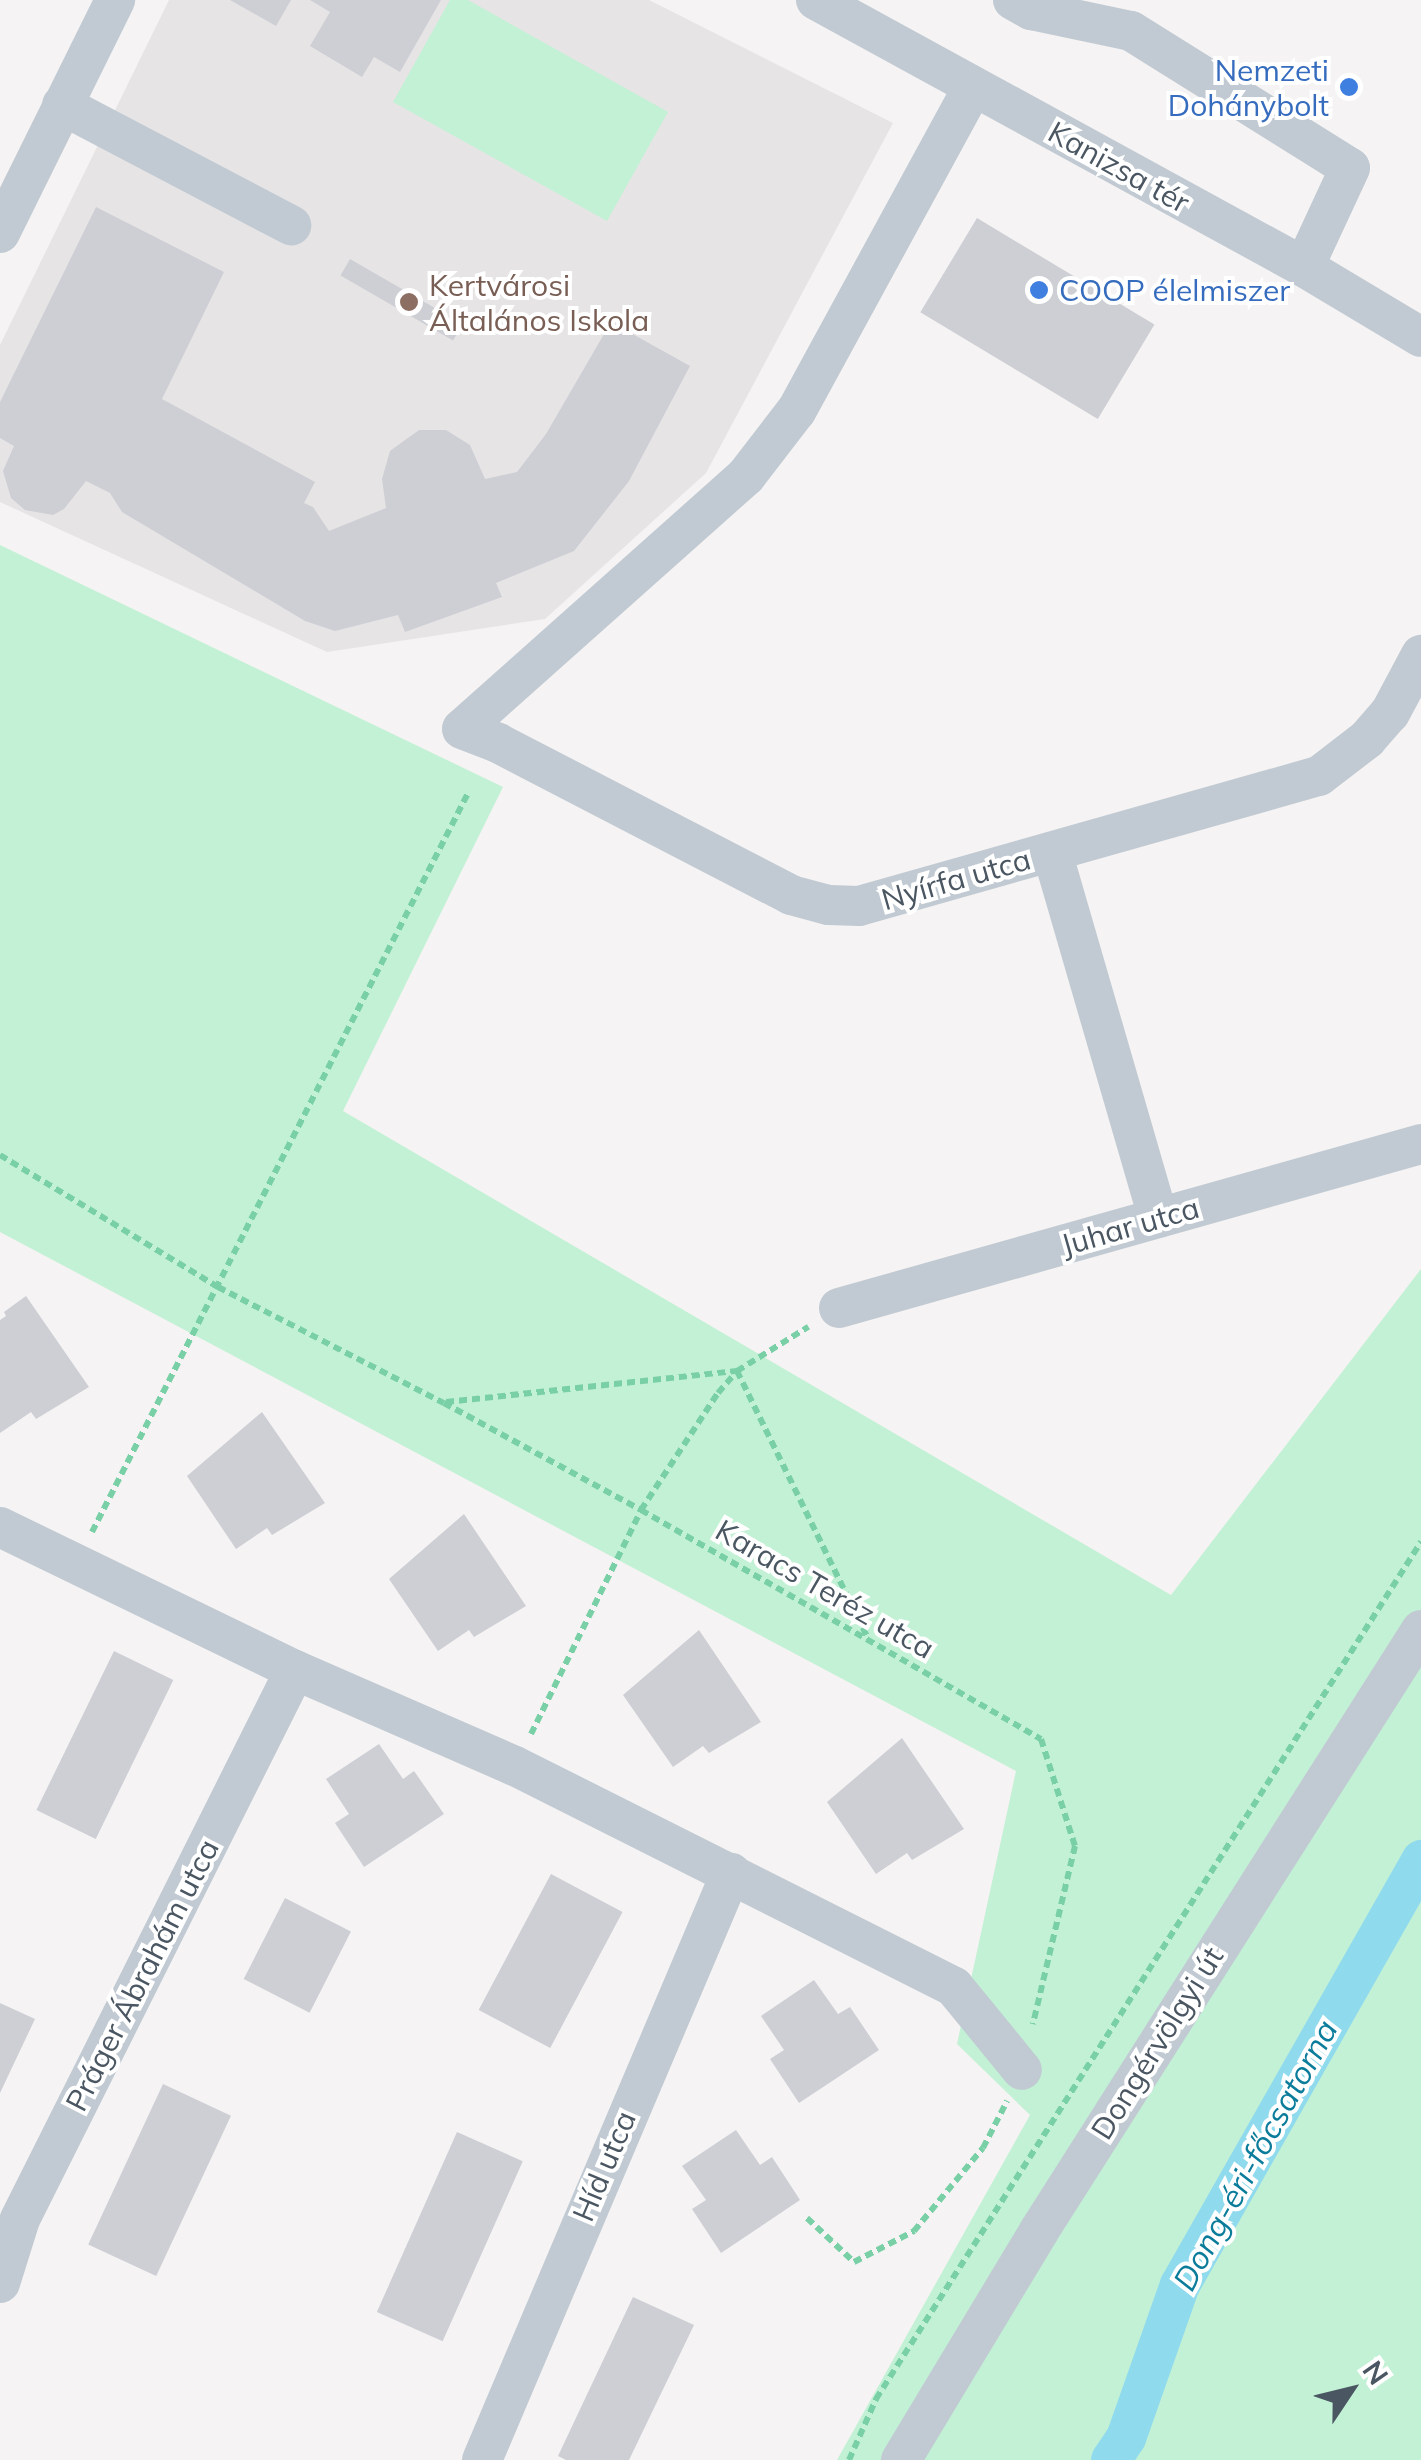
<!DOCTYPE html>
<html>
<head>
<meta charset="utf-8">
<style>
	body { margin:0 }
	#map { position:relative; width:1421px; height:2460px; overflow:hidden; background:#f5f3f3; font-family:Mulish,sans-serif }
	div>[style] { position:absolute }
	.education>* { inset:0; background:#e6e4e5 }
	.green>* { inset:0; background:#c3f1d5 }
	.canal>* { height:40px; margin:-20px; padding:0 20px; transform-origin:20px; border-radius:20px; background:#90daee }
	.building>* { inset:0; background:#cdcfd5; transform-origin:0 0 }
	.path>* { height:6px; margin-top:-3px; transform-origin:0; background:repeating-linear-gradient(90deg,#7ad0a6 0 8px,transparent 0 13px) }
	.minor>* { height:40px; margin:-20px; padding:0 20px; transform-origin:20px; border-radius:20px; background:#c1cad2 }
	.dots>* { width:28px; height:28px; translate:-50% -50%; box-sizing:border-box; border:5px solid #fff; border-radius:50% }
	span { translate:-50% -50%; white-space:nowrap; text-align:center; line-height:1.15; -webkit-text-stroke:8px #fff; paint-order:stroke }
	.shop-label { font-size:30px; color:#366cbe }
	.right { translate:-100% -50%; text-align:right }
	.left { translate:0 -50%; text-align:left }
	.street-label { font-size:30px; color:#4a5661 }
	.education-label { font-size:30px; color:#785e54 }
	.water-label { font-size:32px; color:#0c7c9b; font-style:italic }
	.north { position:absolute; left:1301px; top:2340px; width:100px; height:100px; -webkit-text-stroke:8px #fff; paint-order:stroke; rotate:55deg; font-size:28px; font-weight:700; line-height:40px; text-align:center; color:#4a5661 }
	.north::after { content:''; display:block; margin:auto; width:35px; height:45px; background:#4a5661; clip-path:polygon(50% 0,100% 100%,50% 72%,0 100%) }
</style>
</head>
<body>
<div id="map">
	<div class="education">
		<div style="clip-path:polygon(169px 0,649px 0,893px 123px,706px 473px,545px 619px,327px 652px,0 502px,0 345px)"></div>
	</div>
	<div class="green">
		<div style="clip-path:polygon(450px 0,468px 0,668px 112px,607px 221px,393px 102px)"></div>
		<div style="clip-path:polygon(0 545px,503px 787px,343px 1111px,1171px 1595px,1421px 1269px,1421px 2460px,837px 2460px,1030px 2115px,957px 2044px,1016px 1771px,0 1232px)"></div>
	</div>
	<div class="canal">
		<div style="left:1111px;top:2460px;width:27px;rotate:-56deg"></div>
		<div style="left:1126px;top:2438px;width:162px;rotate:-70.6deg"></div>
		<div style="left:1180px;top:2285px;width:489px;rotate:-60.4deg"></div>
	</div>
	<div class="building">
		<div style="clip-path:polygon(230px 0,291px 0,276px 26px)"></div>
		<div style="clip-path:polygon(310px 0,441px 0,400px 72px,374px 57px,362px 77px,310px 46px,330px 12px)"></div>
		<div style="clip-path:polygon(96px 207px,224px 272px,162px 399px,315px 482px,304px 503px,313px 507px,329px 531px,386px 508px,382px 479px,390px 451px,419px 430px,446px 430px,470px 445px,485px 479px,517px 472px,546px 434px,611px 322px,690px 366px,629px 481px,574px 551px,496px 583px,502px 597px,405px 632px,398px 615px,335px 631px,305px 621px,122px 512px,110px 493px,86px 481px,64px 509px,53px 515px,25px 510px,11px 498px,3px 471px,14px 446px,0 438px,0 402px)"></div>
		<div style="left:977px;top:218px;width:207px;height:110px;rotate:31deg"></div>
		<div style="left:350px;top:259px;width:130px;height:19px;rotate:30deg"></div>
		<div style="clip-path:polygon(26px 1296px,89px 1387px,36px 1419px,31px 1412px,0 1433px,0 1320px,6px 1316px,4px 1312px)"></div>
		<div style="clip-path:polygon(262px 1412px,325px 1503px,272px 1535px,267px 1528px,236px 1549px,187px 1476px)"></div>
		<div style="clip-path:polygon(464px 1514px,526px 1606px,474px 1637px,469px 1630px,438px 1651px,389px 1579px)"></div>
		<div style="clip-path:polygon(699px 1630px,761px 1722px,709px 1753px,703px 1746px,673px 1767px,623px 1695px)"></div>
		<div style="left:114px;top:1651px;width:66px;height:177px;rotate:26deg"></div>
		<div style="clip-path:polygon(902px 1738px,964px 1829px,912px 1860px,907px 1853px,876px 1874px,827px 1802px)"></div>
		<div style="clip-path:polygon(379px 1744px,403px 1779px,414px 1771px,444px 1814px,364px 1867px,335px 1823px,349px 1814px,326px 1779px)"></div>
		<div style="left:551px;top:1874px;width:81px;height:154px;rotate:28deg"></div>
		<div style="left:285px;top:1898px;width:74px;height:91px;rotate:27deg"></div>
		<div style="clip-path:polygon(814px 1980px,838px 2014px,850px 2007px,879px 2050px,799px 2103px,770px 2059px,784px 2050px,761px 2016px)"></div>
		<div style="clip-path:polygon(0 2003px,35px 2019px,0 2093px)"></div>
		<div style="left:163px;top:2084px;width:75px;height:177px;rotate:25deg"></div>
		<div style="clip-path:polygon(736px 2130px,760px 2165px,772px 2157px,800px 2200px,721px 2253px,692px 2209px,706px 2200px,682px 2166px)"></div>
		<div style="left:457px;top:2132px;width:72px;height:197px;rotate:24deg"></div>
		<div style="clip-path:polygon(633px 2297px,694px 2325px,629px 2460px,566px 2460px,558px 2456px)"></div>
	</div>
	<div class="path">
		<div style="left:0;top:1155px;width:255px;rotate:31.2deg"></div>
		<div style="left:218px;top:1287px;width:254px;rotate:27.2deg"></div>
		<div style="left:444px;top:1403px;width:224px;rotate:28.5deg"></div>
		<div style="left:641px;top:1510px;width:461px;rotate:29.8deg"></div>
		<div style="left:1041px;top:1739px;width:112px;rotate:72.4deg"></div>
		<div style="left:1075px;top:1846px;width:183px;rotate:103.3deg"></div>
		<div style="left:446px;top:1402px;width:293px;rotate:-6.1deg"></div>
		<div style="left:737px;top:1371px;width:295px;rotate:63.9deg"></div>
		<div style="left:92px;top:1532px;width:829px;rotate:-63.03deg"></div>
		<div style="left:531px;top:1734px;width:250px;rotate:-63.8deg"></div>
		<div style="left:641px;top:1510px;width:140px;rotate:-56.7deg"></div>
		<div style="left:718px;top:1393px;width:29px;rotate:-49deg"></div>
		<div style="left:737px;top:1371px;width:84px;rotate:-31.8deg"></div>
		<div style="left:807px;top:2218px;width:64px;rotate:43.1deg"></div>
		<div style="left:854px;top:2262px;width:68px;rotate:-27.3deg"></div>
		<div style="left:914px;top:2231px;width:108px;rotate:-50.3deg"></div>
		<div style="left:983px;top:2148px;width:53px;rotate:-62.9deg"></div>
		<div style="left:849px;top:2460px;width:67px;rotate:-66.1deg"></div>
		<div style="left:876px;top:2399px;width:1016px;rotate:-57.55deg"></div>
	</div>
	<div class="minor">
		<div style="left:816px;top:0;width:556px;rotate:28.68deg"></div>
		<div style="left:1304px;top:267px;width:136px;rotate:30.9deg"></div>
		<div style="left:1013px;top:0;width:21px;rotate:29deg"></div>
		<div style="left:1031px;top:10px;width:102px;rotate:11.9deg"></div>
		<div style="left:1131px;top:31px;width:258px;rotate:32deg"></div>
		<div style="left:1350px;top:168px;width:109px;rotate:114.9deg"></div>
		<div style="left:973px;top:87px;width:369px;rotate:118.6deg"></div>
		<div style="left:796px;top:411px;width:82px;rotate:127.6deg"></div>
		<div style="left:746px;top:476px;width:380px;rotate:138.3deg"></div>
		<div style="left:462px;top:729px;width:39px;rotate:21deg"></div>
		<div style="left:498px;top:743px;width:330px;rotate:27.4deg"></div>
		<div style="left:791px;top:895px;width:39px;rotate:15deg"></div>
		<div style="left:829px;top:905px;width:30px;rotate:2deg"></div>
		<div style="left:859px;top:906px;width:478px;rotate:-15.8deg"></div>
		<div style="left:1319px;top:776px;width:61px;rotate:-37.6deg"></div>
		<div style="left:1367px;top:739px;width:35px;rotate:-49deg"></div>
		<div style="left:1390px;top:713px;width:66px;rotate:-61.9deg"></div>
		<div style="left:62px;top:105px;width:259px;rotate:27.7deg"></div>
		<div style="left:0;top:233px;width:260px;rotate:-63.7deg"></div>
		<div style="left:1052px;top:852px;width:381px;rotate:73.8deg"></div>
		<div style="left:839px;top:1308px;width:605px;rotate:-15.74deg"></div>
		<div style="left:0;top:1527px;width:328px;rotate:25.9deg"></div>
		<div style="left:295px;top:1670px;width:240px;rotate:23.6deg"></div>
		<div style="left:515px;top:1766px;width:491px;rotate:26.7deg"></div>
		<div style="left:954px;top:1987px;width:107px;rotate:50.7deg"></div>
		<div style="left:0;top:2283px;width:67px;rotate:-72.6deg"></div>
		<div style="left:20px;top:2219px;width:614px;rotate:-63.39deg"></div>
		<div style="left:482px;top:2460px;width:638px;rotate:-67.01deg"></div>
		<div style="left:901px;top:2460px;width:267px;rotate:-58.9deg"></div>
		<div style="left:1039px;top:2231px;width:712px;rotate:-57.56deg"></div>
	</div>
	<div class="dots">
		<div style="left:1349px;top:87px;background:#3f7fe0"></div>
		<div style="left:1039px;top:290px;background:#3f7fe0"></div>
		<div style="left:409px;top:302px;background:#8d6e63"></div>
	</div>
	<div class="shop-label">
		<span class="right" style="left:1329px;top:87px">Nemzeti<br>Dohánybolt</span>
		<span class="left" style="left:1059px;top:290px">COOP élelmiszer</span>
	</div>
	<div class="street-label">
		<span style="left:1119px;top:167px;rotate:29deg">Kanizsa tér</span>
		<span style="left:956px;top:879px;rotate:-16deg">Nyírfa utca</span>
		<span style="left:1130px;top:1226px;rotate:-16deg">Juhar utca</span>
		<span style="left:825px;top:1589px;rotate:30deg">Karacs Teréz utca</span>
		<span style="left:142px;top:1975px;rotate:-63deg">Práger Ábrahám utca</span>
		<span style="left:1157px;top:2043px;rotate:-58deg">Dongérvölgyi út</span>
		<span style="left:604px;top:2166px;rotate:-67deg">Híd utca</span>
	</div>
	<div class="education-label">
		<span class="left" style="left:429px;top:302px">Kertvárosi<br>Általános Iskola</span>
	</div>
	<div class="water-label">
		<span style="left:1255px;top:2155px;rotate:-61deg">Dong-éri-főcsatorna</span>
	</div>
	<div class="north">N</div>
</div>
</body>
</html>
